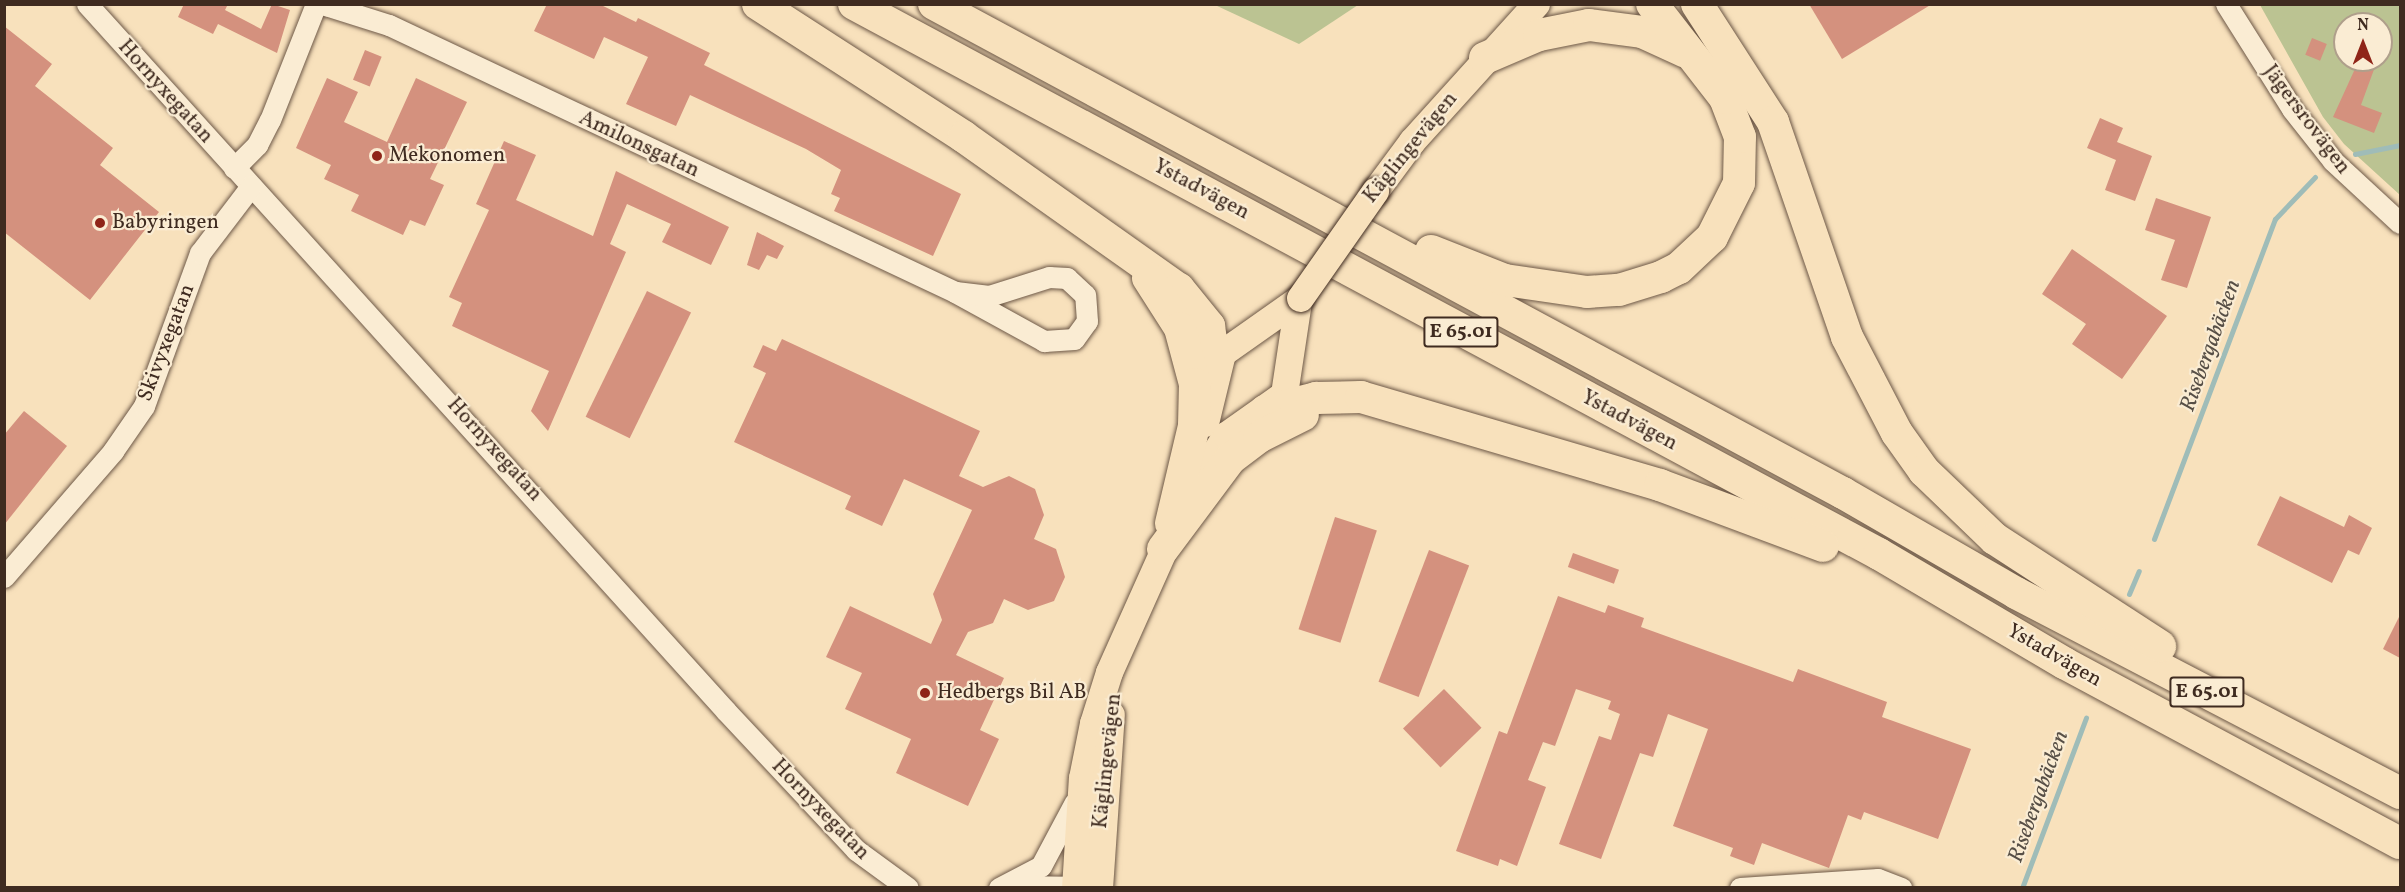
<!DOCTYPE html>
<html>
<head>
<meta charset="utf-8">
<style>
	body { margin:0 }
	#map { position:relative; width:2405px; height:892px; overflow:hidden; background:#f8e1bc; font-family:Vollkorn,serif }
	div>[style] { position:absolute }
	.green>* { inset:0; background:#bbc392 }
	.stream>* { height:5px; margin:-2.5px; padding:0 2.5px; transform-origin:2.5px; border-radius:2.5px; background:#9fbcb8 }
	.building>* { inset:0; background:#d4917e; transform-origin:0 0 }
	.roads { filter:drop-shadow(0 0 2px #6d5847) drop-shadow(0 0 2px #6d5847) }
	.minor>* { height:21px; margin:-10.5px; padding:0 10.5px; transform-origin:10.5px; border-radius:10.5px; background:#faecd3 }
	.major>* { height:27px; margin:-13.5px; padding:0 13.5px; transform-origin:13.5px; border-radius:13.5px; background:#f8e1bc }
	.highway>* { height:32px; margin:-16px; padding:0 16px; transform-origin:16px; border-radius:16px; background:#f8e1bc }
	.bridges { filter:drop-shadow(0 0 2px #3f2b20) drop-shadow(0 0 2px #3f2b20) }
	.major-bridge>* { height:27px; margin:-13.5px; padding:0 13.5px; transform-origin:13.5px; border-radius:13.5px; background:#f8e1bc }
	.dots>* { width:16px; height:16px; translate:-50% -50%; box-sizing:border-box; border:3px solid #faecd3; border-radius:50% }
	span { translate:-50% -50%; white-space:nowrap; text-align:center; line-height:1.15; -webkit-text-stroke:4.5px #faecd3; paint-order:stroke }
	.shield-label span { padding:2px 4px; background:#faecd3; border:2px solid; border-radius:4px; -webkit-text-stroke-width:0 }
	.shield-label { font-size:20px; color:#3f2b20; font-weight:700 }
	.street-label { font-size:21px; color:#3f2b20 }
	.poi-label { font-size:21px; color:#3f2b20 }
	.left { translate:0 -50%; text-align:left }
	.water-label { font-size:22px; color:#574f46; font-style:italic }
	.frame { position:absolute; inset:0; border:6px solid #3f2b20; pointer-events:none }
	.north { position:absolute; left:2333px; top:12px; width:60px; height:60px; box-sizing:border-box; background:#faecd3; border:2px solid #af9f8b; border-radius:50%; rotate:0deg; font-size:16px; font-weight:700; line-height:24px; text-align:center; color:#3f2b20 }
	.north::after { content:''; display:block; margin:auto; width:21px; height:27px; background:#8f2418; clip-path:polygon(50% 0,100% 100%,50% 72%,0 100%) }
</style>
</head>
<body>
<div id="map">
	<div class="green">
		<div style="clip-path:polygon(1215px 5px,1358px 4px,1358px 5px,1299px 44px)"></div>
		<div style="clip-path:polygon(evenodd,2260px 5px,2400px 5px,2400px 195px,2344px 144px,2323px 117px,2260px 5px,2345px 24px,2381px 24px,2381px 60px,2345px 60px,2345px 24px)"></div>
	</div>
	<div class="stream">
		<div style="left:2355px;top:154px;width:46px;rotate:-11.3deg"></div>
		<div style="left:2154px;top:539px;width:342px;rotate:-69.3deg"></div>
		<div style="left:2275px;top:219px;width:58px;rotate:-46.4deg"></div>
		<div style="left:2129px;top:594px;width:25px;rotate:-67deg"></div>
		<div style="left:2022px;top:888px;width:182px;rotate:-69.4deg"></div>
	</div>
	<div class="building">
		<div style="clip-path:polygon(184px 4px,228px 4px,225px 10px,261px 29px,272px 4px,290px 10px,277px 53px,218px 24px,213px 34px,178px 17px)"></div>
		<div style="clip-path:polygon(547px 4px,599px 4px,636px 22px,638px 18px,710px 53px,704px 65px,961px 194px,933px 256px,834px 211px,840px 198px,831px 194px,841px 170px,806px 149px,690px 95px,676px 126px,626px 104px,648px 57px,604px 37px,594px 59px,534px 31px)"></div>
		<div style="clip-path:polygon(1809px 4px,1932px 4px,1842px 59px)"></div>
		<div style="clip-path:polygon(4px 26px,52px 64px,35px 86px,113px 148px,100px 165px,159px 212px,90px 300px,4px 232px)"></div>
		<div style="left:2312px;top:38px;width:16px;height:18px;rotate:22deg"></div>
		<div style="left:365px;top:50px;width:18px;height:32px;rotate:22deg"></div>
		<div style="clip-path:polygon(2359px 60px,2376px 64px,2361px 105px,2382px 113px,2374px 133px,2333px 117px)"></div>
		<div style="clip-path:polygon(327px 78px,358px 92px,344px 122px,387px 142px,416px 78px,467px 102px,430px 179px,444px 185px,425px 226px,410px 220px,403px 235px,351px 211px,359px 195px,324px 179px,331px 165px,296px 148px)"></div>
		<div style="clip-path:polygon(2100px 118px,2123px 128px,2117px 142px,2152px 156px,2135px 201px,2105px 190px,2116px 160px,2087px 148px)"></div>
		<div style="clip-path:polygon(504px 141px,536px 155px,516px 200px,593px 236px,616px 171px,729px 227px,711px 265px,662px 242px,671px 224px,627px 204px,610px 244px,626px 252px,548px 431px,531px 411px,549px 371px,452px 326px,462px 303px,449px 297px,489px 210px,476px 204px)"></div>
		<div style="clip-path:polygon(2156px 198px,2211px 217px,2187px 288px,2161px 280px,2175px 240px,2145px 230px)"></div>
		<div style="clip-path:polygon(757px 232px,784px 246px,777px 259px,767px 255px,759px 270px,747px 265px)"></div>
		<div style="clip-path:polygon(2072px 249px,2167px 316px,2122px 379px,2072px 344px,2086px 324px,2042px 294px)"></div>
		<div style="left:647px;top:291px;width:49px;height:140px;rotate:26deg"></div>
		<div style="clip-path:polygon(782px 339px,980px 431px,959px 476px,983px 487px,1009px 476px,1035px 489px,1044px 515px,1034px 539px,1056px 549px,1065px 577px,1054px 601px,1028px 610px,1004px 599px,993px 623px,968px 632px,956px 655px,1004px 678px,980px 730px,999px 739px,968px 806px,896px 773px,911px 739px,845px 709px,862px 673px,826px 657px,850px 606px,931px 644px,942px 620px,933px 594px,972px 510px,904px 479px,882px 526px,845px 509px,851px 496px,734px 442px,766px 373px,753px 367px,763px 345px,776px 351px)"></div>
		<div style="clip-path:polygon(24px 411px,67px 446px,4px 525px,4px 435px)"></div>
		<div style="clip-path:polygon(2280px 496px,2344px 527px,2349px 515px,2372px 528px,2359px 555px,2348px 550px,2332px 583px,2257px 545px)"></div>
		<div style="left:1335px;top:517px;width:44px;height:118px;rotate:18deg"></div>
		<div style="left:1429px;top:550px;width:43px;height:141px;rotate:21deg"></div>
		<div style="left:1573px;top:553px;width:49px;height:15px;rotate:20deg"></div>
		<div style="clip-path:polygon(1558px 596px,1605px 613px,1608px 605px,1644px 618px,1641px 627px,1793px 682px,1798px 669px,1887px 702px,1882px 717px,1971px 749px,1938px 839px,1864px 812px,1861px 820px,1848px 815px,1829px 868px,1762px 843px,1754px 865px,1730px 856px,1733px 848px,1673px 826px,1708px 729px,1668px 714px,1653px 757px,1640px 753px,1601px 859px,1559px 844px,1599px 736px,1611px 740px,1620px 714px,1608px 709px,1611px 701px,1576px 689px,1555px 746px,1543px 742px,1528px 780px,1546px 787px,1517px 866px,1500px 859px,1498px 866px,1456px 851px,1499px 731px,1507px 734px)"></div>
		<div style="clip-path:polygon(2400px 615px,2400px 658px,2383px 649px)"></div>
		<div style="left:1444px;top:689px;width:54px;height:57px;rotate:46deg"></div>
	</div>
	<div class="roads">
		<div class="minor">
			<div style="left:87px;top:4px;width:953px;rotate:47.89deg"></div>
			<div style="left:726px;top:711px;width:190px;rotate:46.9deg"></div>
			<div style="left:856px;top:850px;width:64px;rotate:36.2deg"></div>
			<div style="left:322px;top:4px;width:70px;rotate:17.4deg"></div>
			<div style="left:389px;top:25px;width:626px;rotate:25.25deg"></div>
			<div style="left:955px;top:292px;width:102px;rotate:28.8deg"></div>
			<div style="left:1044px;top:341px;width:30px;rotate:-4deg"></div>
			<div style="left:1074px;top:339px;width:22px;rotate:-54deg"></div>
			<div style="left:1087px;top:321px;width:26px;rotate:-94deg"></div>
			<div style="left:1085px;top:295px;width:25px;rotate:-137deg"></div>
			<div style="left:1067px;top:278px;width:18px;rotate:-177deg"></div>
			<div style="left:1049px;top:277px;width:63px;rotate:162.4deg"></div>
			<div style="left:989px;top:296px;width:34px;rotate:-173deg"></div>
			<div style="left:2226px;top:4px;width:124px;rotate:57.8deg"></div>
			<div style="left:2292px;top:109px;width:66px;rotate:51.7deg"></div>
			<div style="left:2333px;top:161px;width:91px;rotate:42.8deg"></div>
			<div style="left:234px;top:168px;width:33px;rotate:-45deg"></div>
			<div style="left:257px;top:145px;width:28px;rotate:-63deg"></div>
			<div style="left:270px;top:120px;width:125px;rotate:-68.4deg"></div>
			<div style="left:4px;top:577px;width:167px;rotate:-49.1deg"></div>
			<div style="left:113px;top:451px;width:55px;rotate:-55.4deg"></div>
			<div style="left:144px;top:406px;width:163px;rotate:-69.9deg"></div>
			<div style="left:200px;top:253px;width:84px;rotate:-52.7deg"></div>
			<div style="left:1010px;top:886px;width:80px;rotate:0.7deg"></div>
			<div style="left:999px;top:888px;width:47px;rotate:-27.6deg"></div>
			<div style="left:1041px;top:866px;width:72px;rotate:-62deg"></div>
			<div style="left:1740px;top:888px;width:138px;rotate:-3.7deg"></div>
			<div style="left:1878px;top:879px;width:25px;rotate:21deg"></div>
		</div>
		<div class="major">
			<div style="left:1375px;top:191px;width:62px;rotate:-53.5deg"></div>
			<div style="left:1412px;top:141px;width:185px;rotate:-47.9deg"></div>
			<div style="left:1205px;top:423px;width:72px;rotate:-76.3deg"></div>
			<div style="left:1222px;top:353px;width:95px;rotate:-35.2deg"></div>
			<div style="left:1189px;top:493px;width:69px;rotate:-57.5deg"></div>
			<div style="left:1226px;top:435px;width:71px;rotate:-35.3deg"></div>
			<div style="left:1284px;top:394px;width:94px;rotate:-81.4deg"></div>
			<div style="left:1075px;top:888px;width:110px;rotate:-86.4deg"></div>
			<div style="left:1082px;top:778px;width:56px;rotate:-78.7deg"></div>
			<div style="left:1093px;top:723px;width:53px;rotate:-72.6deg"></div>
			<div style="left:1109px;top:672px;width:154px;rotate:-65.9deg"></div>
			<div style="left:1099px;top:888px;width:174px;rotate:-86.1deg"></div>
		</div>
		<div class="highway">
			<div style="left:758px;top:4px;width:245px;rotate:32.8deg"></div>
			<div style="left:964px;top:137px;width:263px;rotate:35.3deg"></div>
			<div style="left:1179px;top:289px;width:48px;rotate:51deg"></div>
			<div style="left:1209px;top:326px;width:42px;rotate:81.9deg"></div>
			<div style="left:854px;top:4px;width:1163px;rotate:28.22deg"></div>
			<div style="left:1879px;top:554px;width:215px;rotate:30.5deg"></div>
			<div style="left:2064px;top:663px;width:381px;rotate:28.2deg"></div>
			<div style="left:934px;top:4px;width:1032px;rotate:28.28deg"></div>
			<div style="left:1843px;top:493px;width:200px;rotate:30deg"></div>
			<div style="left:2016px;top:593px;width:433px;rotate:27.5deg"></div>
			<div style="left:1697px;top:4px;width:140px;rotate:57.2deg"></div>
			<div style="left:1773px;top:122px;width:227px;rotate:71deg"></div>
			<div style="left:1847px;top:337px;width:108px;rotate:62.5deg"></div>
			<div style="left:1897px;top:433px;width:47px;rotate:54.6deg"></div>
			<div style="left:1924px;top:471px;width:98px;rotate:43.8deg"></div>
			<div style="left:1995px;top:539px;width:197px;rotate:33deg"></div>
			<div style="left:1485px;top:58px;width:59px;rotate:-23.1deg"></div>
			<div style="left:1539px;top:35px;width:51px;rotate:-11.3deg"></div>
			<div style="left:1589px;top:25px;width:53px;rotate:7.5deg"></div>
			<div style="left:1642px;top:32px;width:48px;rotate:24.4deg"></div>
			<div style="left:1431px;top:251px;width:79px;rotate:21.4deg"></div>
			<div style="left:1505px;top:280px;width:83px;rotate:8.3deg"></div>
			<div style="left:1587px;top:292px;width:32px;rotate:-4deg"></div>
			<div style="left:1619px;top:290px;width:44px;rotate:-17.2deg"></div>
			<div style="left:1661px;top:277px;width:20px;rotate:-27deg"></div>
			<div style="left:1679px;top:268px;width:45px;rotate:-43.2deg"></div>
			<div style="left:1712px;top:237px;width:60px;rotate:-63.4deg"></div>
			<div style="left:1739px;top:183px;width:46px;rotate:-88.8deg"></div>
			<div style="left:1740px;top:137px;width:42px;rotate:-111deg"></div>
			<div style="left:1725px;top:98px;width:119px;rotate:-127.8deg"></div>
			<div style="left:1148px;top:278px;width:59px;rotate:57.4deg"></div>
			<div style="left:1180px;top:328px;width:58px;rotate:75deg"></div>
			<div style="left:1195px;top:384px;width:42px;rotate:91.4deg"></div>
			<div style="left:1194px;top:426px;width:100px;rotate:103.3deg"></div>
			<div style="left:1265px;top:411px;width:53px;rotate:-14.3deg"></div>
			<div style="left:1316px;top:398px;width:45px;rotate:-1.3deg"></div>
			<div style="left:1361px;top:397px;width:312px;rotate:16.4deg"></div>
			<div style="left:1660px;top:485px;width:174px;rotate:20.5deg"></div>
			<div style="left:1163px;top:549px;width:112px;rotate:-53.3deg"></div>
			<div style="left:1230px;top:459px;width:36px;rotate:-37deg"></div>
			<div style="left:1259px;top:437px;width:49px;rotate:-26.6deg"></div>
		</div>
	</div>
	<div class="bridges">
		<div class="major-bridge">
			<div style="left:1300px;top:298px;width:131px;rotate:-55deg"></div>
		</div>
	</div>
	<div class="dots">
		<div style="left:377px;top:156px;background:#8f2418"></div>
		<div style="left:100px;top:223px;background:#8f2418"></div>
		<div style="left:925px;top:693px;background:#8f2418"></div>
	</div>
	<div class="shield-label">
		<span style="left:1461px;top:332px">E 65.01</span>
		<span style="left:2207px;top:692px">E 65.01</span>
	</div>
	<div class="street-label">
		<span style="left:165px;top:92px;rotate:48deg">Hornyxegatan</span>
		<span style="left:2306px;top:120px;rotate:53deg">Jägersrovägen</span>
		<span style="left:639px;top:145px;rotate:25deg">Amilonsgatan</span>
		<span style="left:1411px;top:148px;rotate:-51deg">Käglingevägen</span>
		<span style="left:1201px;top:190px;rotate:28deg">Ystadvägen</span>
		<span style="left:167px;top:343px;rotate:-69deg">Skivyxegatan</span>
		<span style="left:1629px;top:421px;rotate:28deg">Ystadvägen</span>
		<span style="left:494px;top:450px;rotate:48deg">Hornyxegatan</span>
		<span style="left:2054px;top:656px;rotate:30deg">Ystadvägen</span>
		<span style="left:1108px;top:761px;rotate:-84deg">Käglingevägen</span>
		<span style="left:820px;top:810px;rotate:46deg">Hornyxegatan</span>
	</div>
	<div class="poi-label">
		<span class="left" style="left:389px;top:156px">Mekonomen</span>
		<span class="left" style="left:112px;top:223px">Babyringen</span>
		<span class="left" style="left:937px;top:693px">Hedbergs Bil AB</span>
	</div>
	<div class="water-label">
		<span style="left:2211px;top:346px;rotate:-70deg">Risebergabäcken</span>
		<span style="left:2039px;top:797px;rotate:-70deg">Risebergabäcken</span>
	</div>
	<div class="frame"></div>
	<div class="north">N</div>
</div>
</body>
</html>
